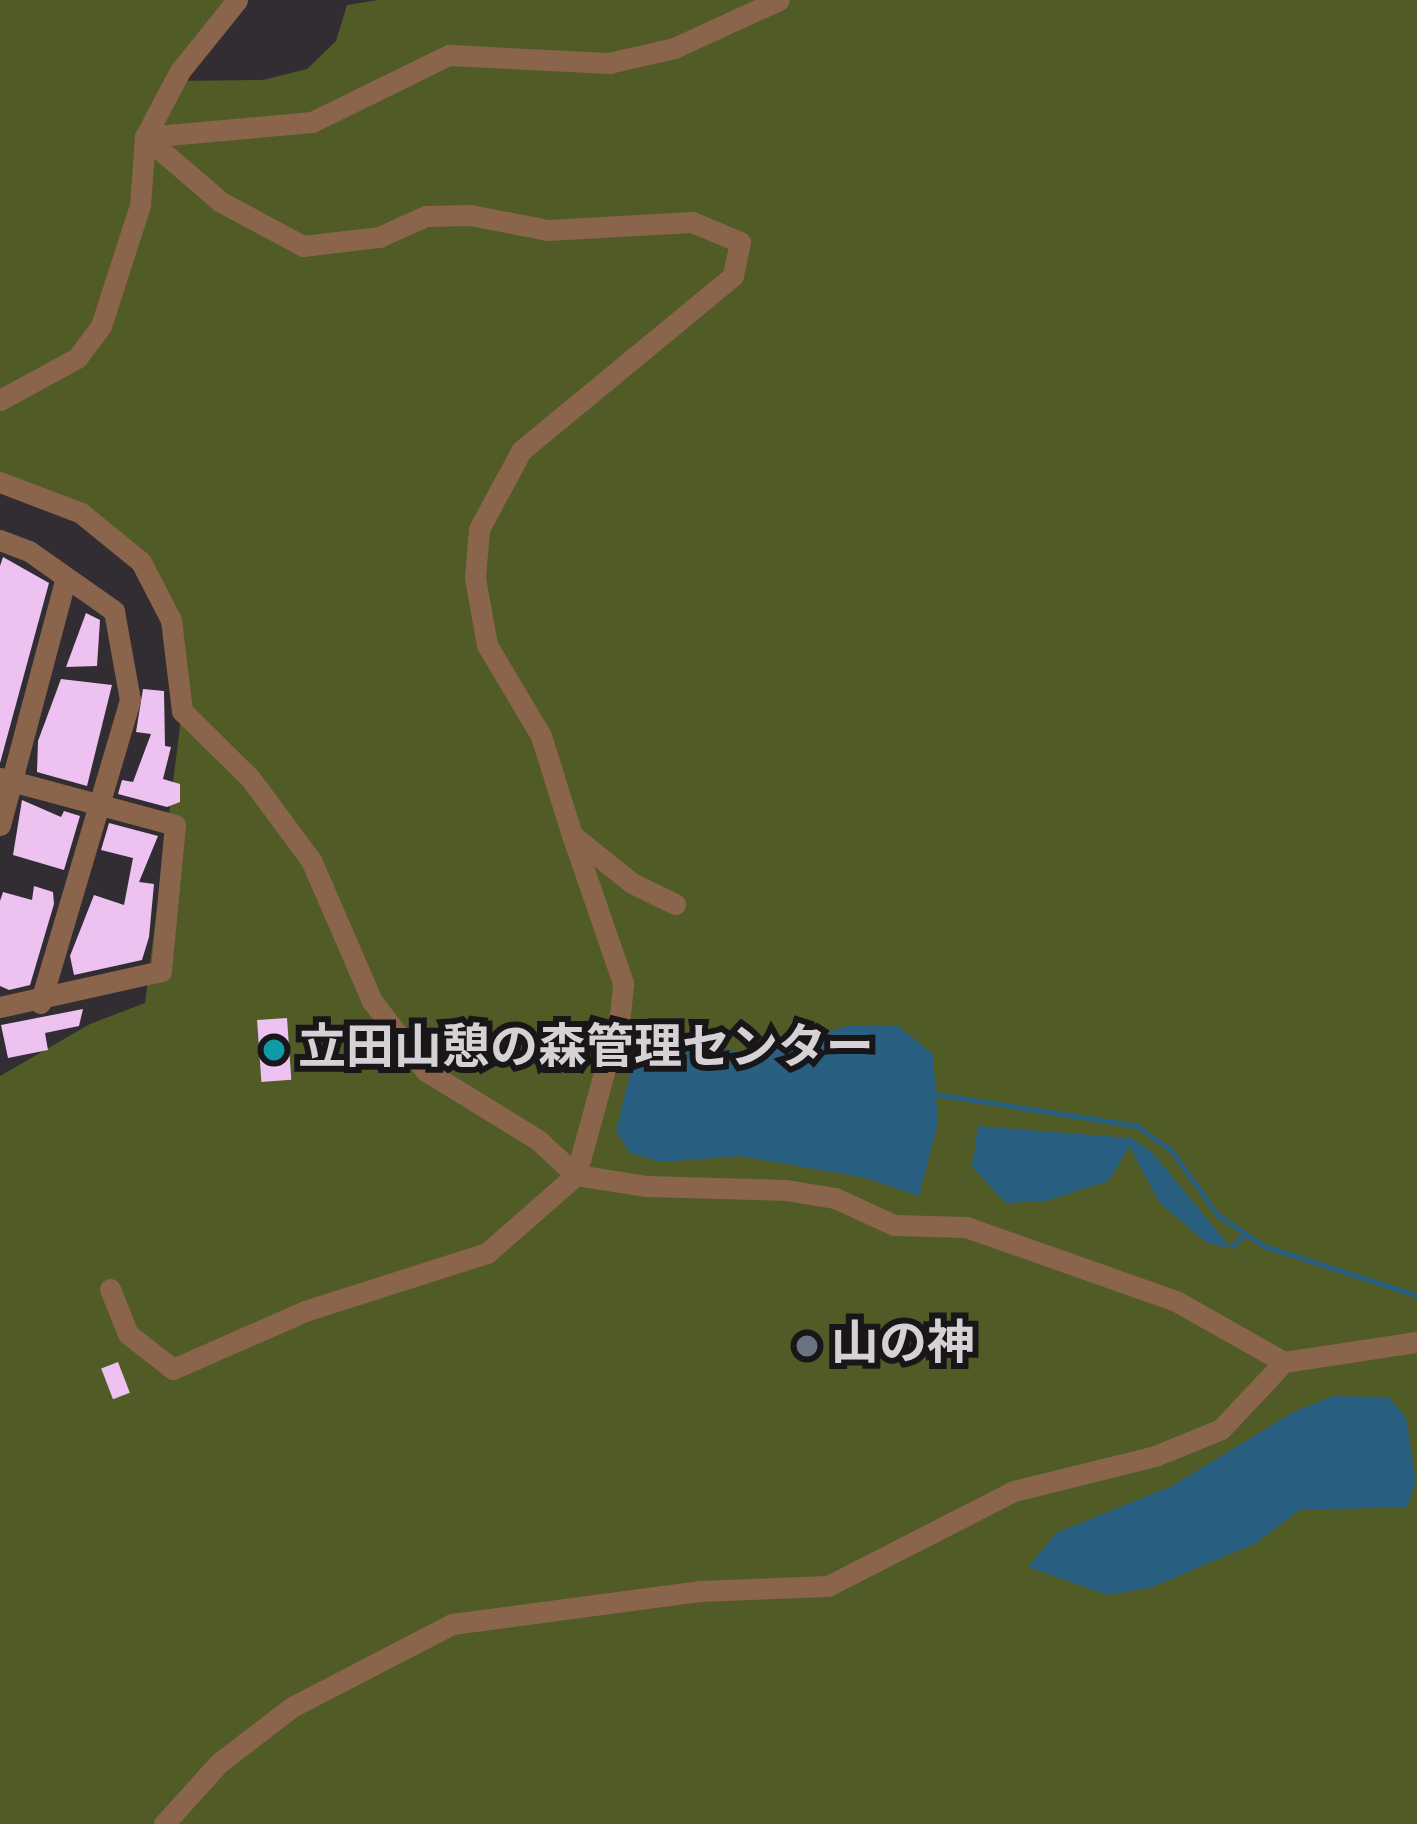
<!DOCTYPE html>
<html>
<head>
<meta charset="utf-8">
<style>
	body { margin:0 }
	#map { position:relative; width:1417px; height:1824px; overflow:hidden; background:#322d33; font-family:"Alegreya Sans","Noto Sans JP",sans-serif }
	div>[style] { position:absolute }
	.forest>* { inset:0; background:#505b26 }
	.water>* { inset:0; background:#295f81 }
	.stream>* { height:4.5px; margin:-2.25px; padding:0 2.25px; transform-origin:2.25px; border-radius:2.25px; background:#295f81 }
	.building>* { inset:0; background:#edc2f1; transform-origin:0 0 }
	.minor>* { height:21px; margin:-10.5px; padding:0 10.5px; transform-origin:10.5px; border-radius:10.5px; background:#8b644c }
	.dots>* { width:33px; height:33px; translate:-50% -50%; box-sizing:border-box; border:6px solid #181619; border-radius:50% }
	span { translate:-50% -50%; white-space:nowrap; text-align:center; line-height:1.15; -webkit-text-stroke:12px #181619; paint-order:stroke }
	.poi-label { font-size:48px; color:#d5d1d5; font-weight:700 }
	.left { translate:0 -50%; text-align:left }
</style>
</head>
<body>
<div id="map">
	<div class="forest">
		<div style="clip-path:polygon(0 0,237px 0,175px 81px,263px 80px,307px 69px,336px 41px,347px 5px,378px 0,1417px 0,1417px 1824px,0 1824px,0 1076px,90px 1024px,145px 1003px,182px 711px,171px 620px,99px 523px,0 482px)"></div>
	</div>
	<div class="water">
		<div style="clip-path:polygon(897px 1025px,933px 1054px,938px 1123px,919px 1196px,866px 1178px,741px 1156px,661px 1162px,630px 1153px,616px 1131px,633px 1061px,667px 1039px,759px 1055px,847px 1026px)"></div>
		<div style="clip-path:polygon(978px 1126px,1131px 1138px,1152px 1152px,1231px 1248px,1207px 1243px,1160px 1203px,1129px 1146px,1109px 1181px,1045px 1201px,1006px 1203px,972px 1167px)"></div>
		<div style="clip-path:polygon(1333px 1396px,1389px 1397px,1406px 1418px,1416px 1482px,1407px 1507px,1300px 1510px,1256px 1543px,1150px 1588px,1107px 1595px,1028px 1567px,1056px 1533px,1172px 1486px,1293px 1412px)"></div>
	</div>
	<div class="stream">
		<div style="left:936px;top:1094px;width:204px;rotate:9deg"></div>
		<div style="left:1137px;top:1126px;width:42px;rotate:35.2deg"></div>
		<div style="left:1171px;top:1150px;width:80px;rotate:54.1deg"></div>
		<div style="left:1218px;top:1215px;width:55px;rotate:34deg"></div>
		<div style="left:1264px;top:1246px;width:161px;rotate:17.8deg"></div>
		<div style="left:1232px;top:1246px;width:18px;rotate:-41deg"></div>
	</div>
	<div class="building">
		<div style="clip-path:polygon(3px 557px,49px 583px,0 763px,0 566px)"></div>
		<div style="clip-path:polygon(86px 613px,100px 620px,97px 666px,66px 667px)"></div>
		<div style="clip-path:polygon(61px 679px,112px 685px,87px 786px,37px 772px,38px 741px)"></div>
		<div style="clip-path:polygon(143px 689px,164px 691px,165px 746px,171px 747px,163px 779px,180px 784px,180px 802px,167px 807px,118px 794px,122px 780px,133px 782px,151px 734px,136px 732px)"></div>
		<div style="clip-path:polygon(22px 800px,61px 817px,64px 811px,80px 816px,64px 870px,13px 855px)"></div>
		<div style="clip-path:polygon(109px 823px,158px 836px,139px 882px,154px 884px,149px 937px,142px 960px,74px 975px,70px 956px,94px 895px,124px 905px,133px 858px,101px 850px)"></div>
		<div style="clip-path:polygon(34px 886px,53px 892px,54px 904px,30px 985px,9px 990px,0 986px,0 901px,3px 892px,32px 900px)"></div>
		<div style="clip-path:polygon(83px 1009px,79px 1026px,45px 1033px,48px 1050px,8px 1058px,1px 1025px)"></div>
		<div style="left:287px;top:1018px;width:62px;height:30px;rotate:86deg"></div>
		<div style="left:118px;top:1362px;width:33px;height:18px;rotate:69deg"></div>
	</div>
	<div class="minor">
		<div style="left:145px;top:137px;width:100px;rotate:40.5deg"></div>
		<div style="left:221px;top:202px;width:93px;rotate:28.2deg"></div>
		<div style="left:303px;top:246px;width:77px;rotate:-6.8deg"></div>
		<div style="left:379px;top:237px;width:51px;rotate:-24.1deg"></div>
		<div style="left:426px;top:216px;width:44px;rotate:-1.3deg"></div>
		<div style="left:470px;top:215px;width:79px;rotate:10.9deg"></div>
		<div style="left:548px;top:230px;width:144px;rotate:-3.2deg"></div>
		<div style="left:692px;top:222px;width:52px;rotate:22.6deg"></div>
		<div style="left:740px;top:242px;width:35px;rotate:102deg"></div>
		<div style="left:733px;top:276px;width:275px;rotate:140.5deg"></div>
		<div style="left:521px;top:451px;width:89px;rotate:118.3deg"></div>
		<div style="left:479px;top:529px;width:49px;rotate:94.7deg"></div>
		<div style="left:475px;top:578px;width:68px;rotate:79.8deg"></div>
		<div style="left:487px;top:645px;width:106px;rotate:59.3deg"></div>
		<div style="left:541px;top:736px;width:104px;rotate:72.6deg"></div>
		<div style="left:145px;top:137px;width:168px;rotate:-5.1deg"></div>
		<div style="left:312px;top:122px;width:153px;rotate:-26.1deg"></div>
		<div style="left:449px;top:55px;width:160px;rotate:2.9deg"></div>
		<div style="left:609px;top:63px;width:67px;rotate:-13deg"></div>
		<div style="left:674px;top:48px;width:115px;rotate:-24.6deg"></div>
		<div style="left:0;top:400px;width:88px;rotate:-28.6deg"></div>
		<div style="left:77px;top:358px;width:40px;rotate:-53deg"></div>
		<div style="left:101px;top:326px;width:127px;rotate:-72.1deg"></div>
		<div style="left:140px;top:205px;width:68px;rotate:-85.8deg"></div>
		<div style="left:145px;top:137px;width:75px;rotate:-62.1deg"></div>
		<div style="left:180px;top:71px;width:91px;rotate:-51.2deg"></div>
		<div style="left:0;top:482px;width:87px;rotate:20.9deg"></div>
		<div style="left:81px;top:513px;width:77px;rotate:39.2deg"></div>
		<div style="left:141px;top:562px;width:65px;rotate:62.7deg"></div>
		<div style="left:171px;top:620px;width:92px;rotate:83.1deg"></div>
		<div style="left:182px;top:711px;width:95px;rotate:44.6deg"></div>
		<div style="left:250px;top:778px;width:102px;rotate:53.4deg"></div>
		<div style="left:311px;top:860px;width:154px;rotate:66.6deg"></div>
		<div style="left:372px;top:1001px;width:88px;rotate:52.4deg"></div>
		<div style="left:426px;top:1071px;width:132px;rotate:31.6deg"></div>
		<div style="left:538px;top:1140px;width:52px;rotate:42.6deg"></div>
		<div style="left:576px;top:1175px;width:72px;rotate:8.8deg"></div>
		<div style="left:647px;top:1186px;width:139px;rotate:1.6deg"></div>
		<div style="left:786px;top:1190px;width:50px;rotate:9.3deg"></div>
		<div style="left:835px;top:1198px;width:65px;rotate:24.6deg"></div>
		<div style="left:894px;top:1225px;width:72px;rotate:1.6deg"></div>
		<div style="left:966px;top:1227px;width:223px;rotate:19.4deg"></div>
		<div style="left:1176px;top:1301px;width:124px;rotate:29.5deg"></div>
		<div style="left:1284px;top:1362px;width:134px;rotate:-8.6deg"></div>
		<div style="left:0;top:540px;width:31px;rotate:21deg"></div>
		<div style="left:29px;top:551px;width:104px;rotate:35.2deg"></div>
		<div style="left:114px;top:611px;width:90px;rotate:79.8deg"></div>
		<div style="left:130px;top:700px;width:316px;rotate:106.5deg"></div>
		<div style="left:0;top:778px;width:181px;rotate:15deg"></div>
		<div style="left:175px;top:825px;width:147px;rotate:95.5deg"></div>
		<div style="left:161px;top:971px;width:165px;rotate:167.4deg"></div>
		<div style="left:0;top:825px;width:253px;rotate:-75.1deg"></div>
		<div style="left:110px;top:1289px;width:48px;rotate:68.2deg"></div>
		<div style="left:128px;top:1334px;width:57px;rotate:37.9deg"></div>
		<div style="left:173px;top:1369px;width:144px;rotate:-23.7deg"></div>
		<div style="left:305px;top:1311px;width:191px;rotate:-17.7deg"></div>
		<div style="left:487px;top:1253px;width:118px;rotate:-41.2deg"></div>
		<div style="left:576px;top:1175px;width:167px;rotate:-74.7deg"></div>
		<div style="left:620px;top:1014px;width:31px;rotate:-84deg"></div>
		<div style="left:623px;top:983px;width:157px;rotate:-109deg"></div>
		<div style="left:572px;top:835px;width:77px;rotate:38.7deg"></div>
		<div style="left:632px;top:883px;width:48px;rotate:26deg"></div>
		<div style="left:164px;top:1824px;width:82px;rotate:-48deg"></div>
		<div style="left:219px;top:1763px;width:92px;rotate:-37.5deg"></div>
		<div style="left:292px;top:1707px;width:180px;rotate:-27.4deg"></div>
		<div style="left:452px;top:1624px;width:249px;rotate:-7.6deg"></div>
		<div style="left:699px;top:1591px;width:129px;rotate:-2.2deg"></div>
		<div style="left:828px;top:1586px;width:209px;rotate:-27.1deg"></div>
		<div style="left:1014px;top:1491px;width:145px;rotate:-13.9deg"></div>
		<div style="left:1155px;top:1456px;width:71px;rotate:-22.2deg"></div>
		<div style="left:1221px;top:1429px;width:92px;rotate:-46.8deg"></div>
	</div>
	<div class="dots">
		<div style="left:274px;top:1050px;background:#0f9aa8"></div>
		<div style="left:807px;top:1346px;background:#6b7280"></div>
	</div>
	<div class="poi-label">
		<span class="left" style="left:298px;top:1050px">立田山憩の森管理センター</span>
		<span class="left" style="left:831px;top:1346px">山の神</span>
	</div>
</div>
</body>
</html>
